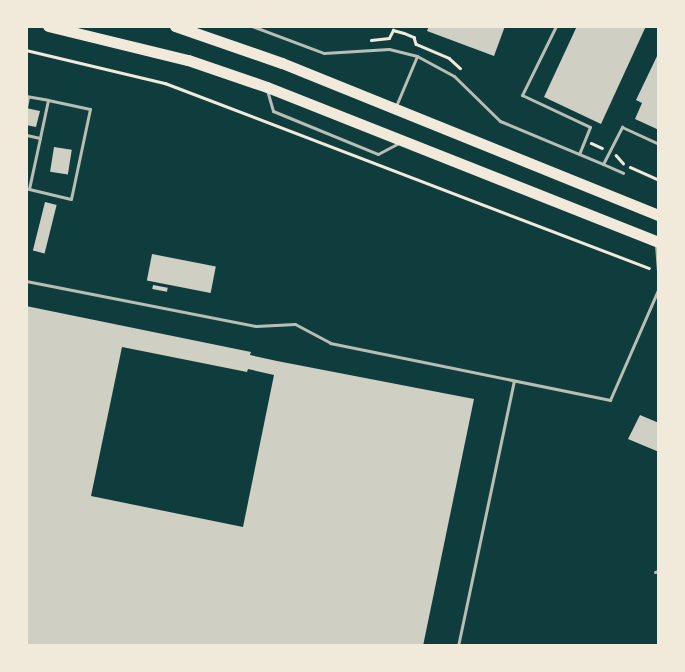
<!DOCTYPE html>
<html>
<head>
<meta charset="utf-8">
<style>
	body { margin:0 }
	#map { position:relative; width:685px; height:672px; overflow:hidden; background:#0f3d3e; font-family:"Noto Sans",sans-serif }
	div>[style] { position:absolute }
	.building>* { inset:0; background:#cfcfc3; transform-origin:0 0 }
	.path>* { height:2.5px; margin:-1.25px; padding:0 1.25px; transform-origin:1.25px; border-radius:1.25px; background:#f1e9da }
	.service>* { height:3px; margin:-1.5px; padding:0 1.5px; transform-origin:1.5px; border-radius:1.5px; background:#b8beb3 }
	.trunk>* { height:11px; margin:-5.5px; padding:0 5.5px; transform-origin:5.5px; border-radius:5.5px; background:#f1e9da }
	span { translate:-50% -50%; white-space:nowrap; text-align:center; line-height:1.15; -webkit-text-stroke:4.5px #f1e9da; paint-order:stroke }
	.frame { position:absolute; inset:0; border:28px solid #f1e9da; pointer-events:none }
</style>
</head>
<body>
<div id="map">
	<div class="building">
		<div style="clip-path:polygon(429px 26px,505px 26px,494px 56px,427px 31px)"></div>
		<div style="clip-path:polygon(577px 26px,646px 26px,601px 124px,544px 97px)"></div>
		<div style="clip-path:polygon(659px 52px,659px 130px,635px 119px,642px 103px,636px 100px)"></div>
		<div style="clip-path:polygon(26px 108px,40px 111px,36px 127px,26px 125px)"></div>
		<div style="left:54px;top:147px;width:18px;height:25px;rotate:9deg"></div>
		<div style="left:45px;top:202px;width:12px;height:50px;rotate:14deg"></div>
		<div style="left:152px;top:254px;width:65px;height:27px;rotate:11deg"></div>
		<div style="left:153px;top:285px;width:15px;height:4px;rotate:11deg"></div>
		<div style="clip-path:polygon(evenodd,26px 306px,251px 352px,250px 355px,277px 361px,474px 399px,423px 646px,26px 646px,26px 306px,122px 347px,247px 372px,248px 369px,274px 375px,243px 527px,91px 496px,122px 347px)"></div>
		<div style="clip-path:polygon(640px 415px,659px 423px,659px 452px,628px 439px)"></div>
	</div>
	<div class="path">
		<div style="left:371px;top:40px;width:18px;rotate:-6deg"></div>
		<div style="left:389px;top:38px;width:9px;rotate:-63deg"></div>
		<div style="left:393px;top:30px;width:11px;rotate:15deg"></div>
		<div style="left:404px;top:33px;width:11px;rotate:22deg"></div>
		<div style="left:414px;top:37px;width:7px;rotate:74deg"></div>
		<div style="left:416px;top:44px;width:36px;rotate:23deg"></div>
		<div style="left:449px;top:58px;width:15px;rotate:42deg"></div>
		<div style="left:26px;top:50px;width:143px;rotate:13.4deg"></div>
		<div style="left:165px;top:83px;width:518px;rotate:20.92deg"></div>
		<div style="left:591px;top:143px;width:12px;rotate:24deg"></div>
		<div style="left:616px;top:155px;width:11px;rotate:49deg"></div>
		<div style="left:630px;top:167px;width:32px;rotate:24deg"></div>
	</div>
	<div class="service">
		<div style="left:252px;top:26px;width:77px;rotate:20.6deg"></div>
		<div style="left:324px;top:53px;width:65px;rotate:-3.5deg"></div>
		<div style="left:389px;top:49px;width:29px;rotate:14deg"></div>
		<div style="left:417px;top:56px;width:42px;rotate:28.4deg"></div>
		<div style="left:454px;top:76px;width:64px;rotate:44.4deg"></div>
		<div style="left:500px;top:121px;width:112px;rotate:22.7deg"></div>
		<div style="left:603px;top:164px;width:42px;rotate:-62.8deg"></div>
		<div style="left:622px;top:127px;width:41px;rotate:24.7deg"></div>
		<div style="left:556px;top:26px;width:77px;rotate:116.2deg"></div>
		<div style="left:522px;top:95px;width:75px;rotate:25.2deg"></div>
		<div style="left:590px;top:127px;width:29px;rotate:112deg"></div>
		<div style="left:267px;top:90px;width:22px;rotate:74deg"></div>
		<div style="left:273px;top:111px;width:113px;rotate:22.3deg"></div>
		<div style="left:378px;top:154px;width:24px;rotate:-28deg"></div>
		<div style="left:26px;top:96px;width:22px;rotate:10deg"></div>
		<div style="left:48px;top:100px;width:39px;rotate:102deg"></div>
		<div style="left:40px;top:138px;width:14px;rotate:-168deg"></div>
		<div style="left:396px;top:106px;width:54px;rotate:-67.2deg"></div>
		<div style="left:26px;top:108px;width:11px;rotate:-80deg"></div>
		<div style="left:40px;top:138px;width:52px;rotate:102.2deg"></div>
		<div style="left:29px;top:189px;width:43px;rotate:13.4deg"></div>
		<div style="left:71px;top:199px;width:92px;rotate:-78.1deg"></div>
		<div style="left:90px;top:109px;width:43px;rotate:-167.9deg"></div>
		<div style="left:603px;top:164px;width:22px;rotate:24deg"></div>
		<div style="left:656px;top:244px;width:41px;rotate:85.8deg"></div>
		<div style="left:26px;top:281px;width:234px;rotate:11.1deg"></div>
		<div style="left:256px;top:326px;width:39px;rotate:-3deg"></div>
		<div style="left:295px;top:324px;width:40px;rotate:28deg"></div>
		<div style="left:330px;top:343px;width:286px;rotate:11.5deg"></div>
		<div style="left:610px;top:400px;width:122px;rotate:-66.4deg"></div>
		<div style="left:655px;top:572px;width:4px;rotate:-14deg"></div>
		<div style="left:458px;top:646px;width:271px;rotate:-78.1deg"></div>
	</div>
	<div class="trunk">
		<div style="left:48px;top:26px;width:144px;rotate:13.7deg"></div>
		<div style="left:188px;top:60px;width:83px;rotate:18.9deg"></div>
		<div style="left:267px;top:87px;width:422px;rotate:21.6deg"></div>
		<div style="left:175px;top:26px;width:113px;rotate:19.1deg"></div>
		<div style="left:282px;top:63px;width:406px;rotate:22deg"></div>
	</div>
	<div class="frame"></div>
</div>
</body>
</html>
